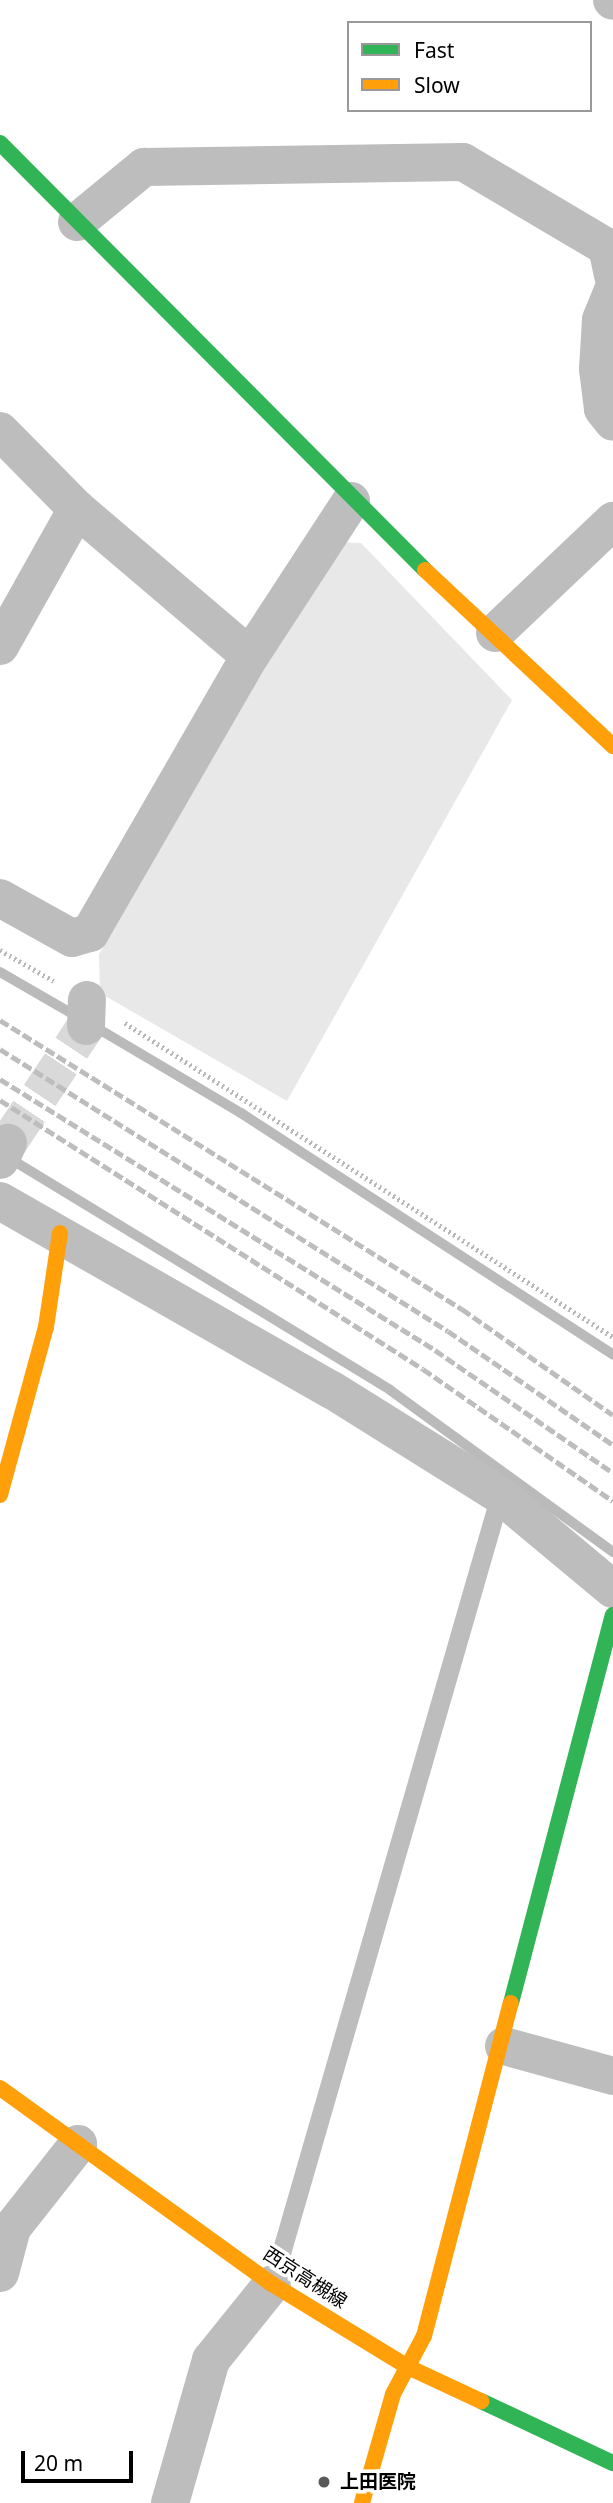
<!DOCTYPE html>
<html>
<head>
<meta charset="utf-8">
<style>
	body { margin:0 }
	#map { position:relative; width:613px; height:2503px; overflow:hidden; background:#fff; font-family:"Noto Sans","Noto Sans JP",sans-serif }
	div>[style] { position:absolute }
	.green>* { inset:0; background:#e8e8e8 }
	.stream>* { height:10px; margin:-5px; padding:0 5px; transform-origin:5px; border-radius:5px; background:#bababa }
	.street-tunnel>* { height:38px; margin-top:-19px; transform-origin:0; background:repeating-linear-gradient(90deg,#d9d9d9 0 38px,transparent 0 57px) }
	.path>* { height:4.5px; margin-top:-2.25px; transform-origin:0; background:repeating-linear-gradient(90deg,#b8b8b8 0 2px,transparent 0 5.5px) }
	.lane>* { height:19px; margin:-9.5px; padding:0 9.5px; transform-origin:9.5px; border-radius:9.5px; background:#bdbdbd }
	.street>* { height:38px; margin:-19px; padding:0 19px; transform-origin:19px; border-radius:19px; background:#bdbdbd }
	.fast>* { height:16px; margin:-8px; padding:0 8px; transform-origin:8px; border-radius:8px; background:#30b455 }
	.slow>* { height:16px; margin:-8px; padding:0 8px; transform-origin:8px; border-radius:8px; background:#ff9f0a }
	.rail>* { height:5px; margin-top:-2.5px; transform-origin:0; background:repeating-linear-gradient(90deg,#bdbdbd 0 10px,transparent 0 13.5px) }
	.dots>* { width:19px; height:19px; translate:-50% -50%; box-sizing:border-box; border:4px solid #fff; border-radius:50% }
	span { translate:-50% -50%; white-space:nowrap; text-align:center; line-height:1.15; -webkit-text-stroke:7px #fff; paint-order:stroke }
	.street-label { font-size:19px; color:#000 }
	.poi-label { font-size:19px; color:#000; font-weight:700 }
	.left { translate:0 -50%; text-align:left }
	.legend { position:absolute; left:347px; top:21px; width:245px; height:91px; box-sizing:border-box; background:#fff; border:2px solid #999; margin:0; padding:9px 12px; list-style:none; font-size:21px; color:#000 }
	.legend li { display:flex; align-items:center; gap:14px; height:35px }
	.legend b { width:35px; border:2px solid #999 }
	.scale { position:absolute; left:21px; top:2451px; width:112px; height:32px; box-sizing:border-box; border:4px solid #000; border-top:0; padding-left:9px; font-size:21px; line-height:24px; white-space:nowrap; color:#000; -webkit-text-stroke:5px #fff; paint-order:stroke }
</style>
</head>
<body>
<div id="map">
	<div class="green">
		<div style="clip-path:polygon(338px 542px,361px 543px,512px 700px,287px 1101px,100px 993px,99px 954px)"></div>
	</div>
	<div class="stream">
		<div style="left:0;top:972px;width:90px;rotate:30deg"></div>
		<div style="left:92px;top:1025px;width:173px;rotate:30.6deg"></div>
		<div style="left:241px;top:1113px;width:444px;rotate:33deg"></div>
		<div style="left:9px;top:1158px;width:446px;rotate:31.3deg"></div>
		<div style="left:390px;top:1390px;width:276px;rotate:36deg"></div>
	</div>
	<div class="street-tunnel">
		<div style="left:8px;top:1143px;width:141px;rotate:-56.3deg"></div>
	</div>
	<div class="path">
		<div style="left:0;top:950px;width:62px;rotate:29.9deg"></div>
		<div style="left:125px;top:1023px;width:580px;rotate:32.76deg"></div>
	</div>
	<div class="lane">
		<div style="left:272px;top:2284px;width:821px;rotate:-73.88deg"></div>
	</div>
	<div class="street">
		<div style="left:612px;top:0;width:1px;rotate:45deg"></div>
		<div style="left:77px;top:222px;width:87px;rotate:-39.4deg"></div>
		<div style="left:144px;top:167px;width:319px;rotate:-0.9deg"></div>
		<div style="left:463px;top:162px;width:167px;rotate:30.6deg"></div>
		<div style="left:607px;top:247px;width:29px;rotate:78deg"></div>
		<div style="left:613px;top:290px;width:32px;rotate:112deg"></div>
		<div style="left:601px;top:320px;width:49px;rotate:93.5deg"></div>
		<div style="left:598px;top:369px;width:40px;rotate:82.9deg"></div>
		<div style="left:603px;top:409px;width:16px;rotate:52deg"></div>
		<div style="left:0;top:431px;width:110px;rotate:45.4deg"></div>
		<div style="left:77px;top:509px;width:227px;rotate:40.4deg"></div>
		<div style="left:495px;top:633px;width:163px;rotate:-43.5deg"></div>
		<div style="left:0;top:646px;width:157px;rotate:-60.7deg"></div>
		<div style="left:0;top:898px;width:82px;rotate:29.1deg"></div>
		<div style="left:72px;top:938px;width:19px;rotate:-16deg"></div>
		<div style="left:90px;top:933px;width:320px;rotate:-60deg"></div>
		<div style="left:250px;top:656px;width:185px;rotate:-56.9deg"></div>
		<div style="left:86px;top:1026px;width:26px;rotate:-88deg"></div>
		<div style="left:0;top:1160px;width:19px;rotate:-65deg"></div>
		<div style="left:0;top:1201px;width:382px;rotate:29.7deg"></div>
		<div style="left:332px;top:1390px;width:198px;rotate:32deg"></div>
		<div style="left:500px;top:1495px;width:147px;rotate:39.8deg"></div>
		<div style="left:504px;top:2046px;width:113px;rotate:15.4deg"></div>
		<div style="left:0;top:2273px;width:47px;rotate:-75.1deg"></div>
		<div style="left:12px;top:2228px;width:107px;rotate:-51.8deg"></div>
		<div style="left:170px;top:2503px;width:149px;rotate:-74deg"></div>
		<div style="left:211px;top:2360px;width:97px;rotate:-51.2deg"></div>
	</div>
	<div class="fast">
		<div style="left:0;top:143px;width:602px;rotate:45.13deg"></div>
		<div style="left:511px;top:2003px;width:401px;rotate:-75.3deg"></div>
		<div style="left:481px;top:2401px;width:146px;rotate:25.2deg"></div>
	</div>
	<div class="slow">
		<div style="left:425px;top:570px;width:258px;rotate:43.1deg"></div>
		<div style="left:0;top:1495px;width:174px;rotate:-74.7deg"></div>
		<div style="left:46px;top:1327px;width:95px;rotate:-81.5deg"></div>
		<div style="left:0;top:2088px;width:335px;rotate:35.8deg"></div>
		<div style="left:272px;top:2284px;width:159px;rotate:31.4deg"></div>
		<div style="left:408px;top:2367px;width:81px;rotate:25deg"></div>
		<div style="left:362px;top:2503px;width:113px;rotate:-74.1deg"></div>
		<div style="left:393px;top:2394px;width:66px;rotate:-61.9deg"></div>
		<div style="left:424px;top:2336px;width:344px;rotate:-75.4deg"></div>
	</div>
	<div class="rail">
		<div style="left:0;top:1020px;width:545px;rotate:32.03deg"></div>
		<div style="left:462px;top:1309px;width:184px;rotate:35.1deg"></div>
		<div style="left:0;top:1049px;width:529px;rotate:32.19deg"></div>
		<div style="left:448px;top:1331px;width:201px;rotate:34.6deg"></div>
		<div style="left:0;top:1079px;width:513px;rotate:31.92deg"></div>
		<div style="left:435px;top:1350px;width:216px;rotate:34.6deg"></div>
		<div style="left:0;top:1100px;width:501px;rotate:32.45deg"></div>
		<div style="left:423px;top:1369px;width:231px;rotate:34.8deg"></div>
	</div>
	<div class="dots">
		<div style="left:324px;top:2482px;background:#595959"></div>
	</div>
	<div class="street-label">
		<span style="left:305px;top:2278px;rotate:33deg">西京高槻線</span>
	</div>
	<div class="poi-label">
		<span class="left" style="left:340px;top:2482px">上田医院</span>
	</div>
	<ul class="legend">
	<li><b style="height:9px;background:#30b455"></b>Fast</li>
	<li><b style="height:9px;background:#ff9f0a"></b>Slow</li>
	</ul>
	<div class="scale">20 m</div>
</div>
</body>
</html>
